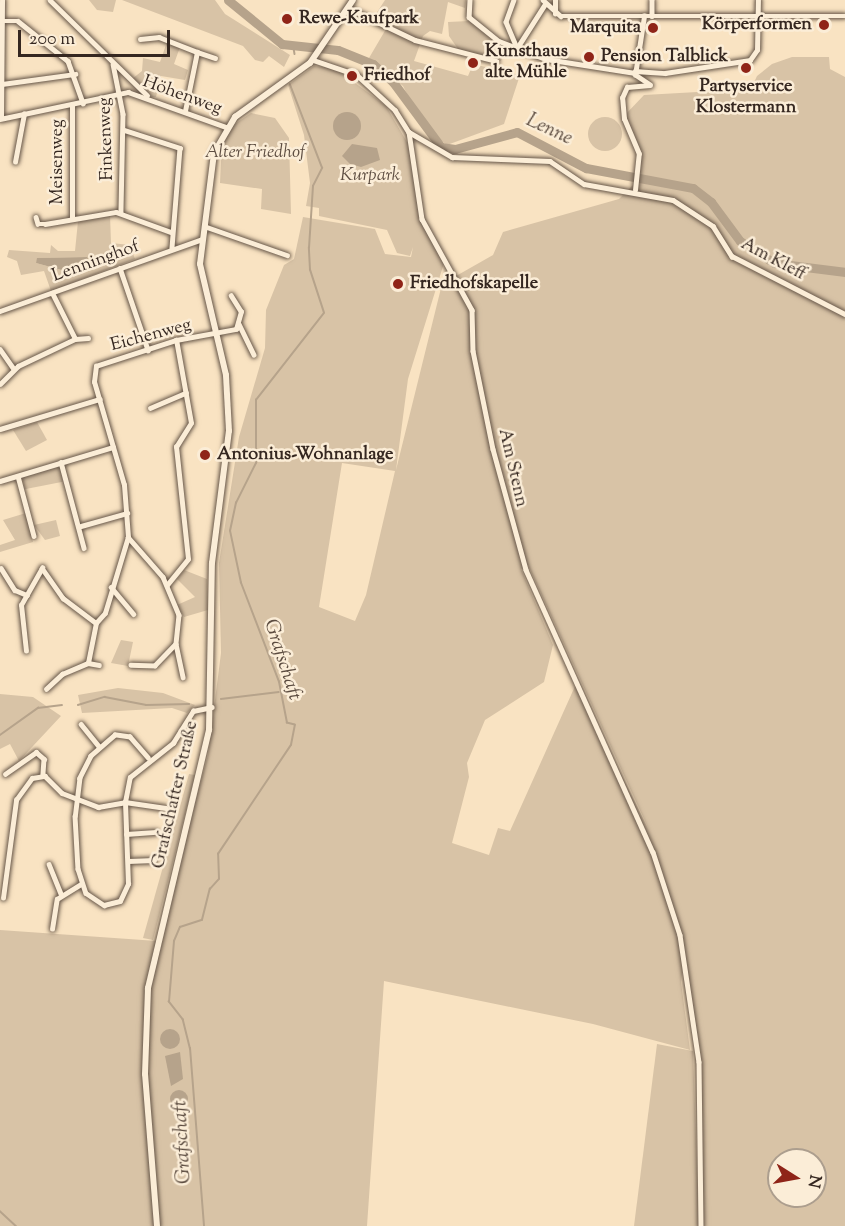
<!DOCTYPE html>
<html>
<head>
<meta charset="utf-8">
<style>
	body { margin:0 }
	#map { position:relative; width:845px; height:1226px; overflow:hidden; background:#f9e3c2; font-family:"Sorts Mill Goudy",serif }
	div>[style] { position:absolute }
	.green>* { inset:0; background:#d8c3a6; transform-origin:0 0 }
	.round { border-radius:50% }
	.water>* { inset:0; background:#b6a38b }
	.stream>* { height:1.5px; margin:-0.75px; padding:0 0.75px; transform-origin:0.75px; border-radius:0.75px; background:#b6a38b }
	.river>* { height:9px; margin:-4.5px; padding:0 4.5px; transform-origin:4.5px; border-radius:4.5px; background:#b6a38b }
	.roads { filter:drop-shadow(0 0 2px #665648) drop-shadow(0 0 2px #665648) }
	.street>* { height:4.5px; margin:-2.25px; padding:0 2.25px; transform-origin:2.25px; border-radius:2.25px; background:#fbedd7 }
	.secondary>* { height:6px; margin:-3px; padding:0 3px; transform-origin:3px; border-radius:3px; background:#fbedd7 }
	.dots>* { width:16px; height:16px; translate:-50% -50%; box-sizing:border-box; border:3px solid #fbedd7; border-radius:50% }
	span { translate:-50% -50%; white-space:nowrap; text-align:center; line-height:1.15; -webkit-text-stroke:5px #fbedd7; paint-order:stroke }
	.poi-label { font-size:18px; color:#352720; font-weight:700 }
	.left { translate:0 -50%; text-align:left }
	.right { translate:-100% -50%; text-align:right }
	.street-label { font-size:18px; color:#352720 }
	.park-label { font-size:18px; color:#5e4e42; font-style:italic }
	.water-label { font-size:20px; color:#5c4c40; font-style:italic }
	.north { position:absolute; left:767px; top:1148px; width:60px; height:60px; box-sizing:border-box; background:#fbedd7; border:2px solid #ac9e8e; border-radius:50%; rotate:101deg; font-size:16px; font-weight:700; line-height:24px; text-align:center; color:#352720 }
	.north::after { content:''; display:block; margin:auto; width:21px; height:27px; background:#8f2418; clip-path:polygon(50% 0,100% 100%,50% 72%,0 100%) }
	.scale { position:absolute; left:18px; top:30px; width:152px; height:27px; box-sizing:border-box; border:3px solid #352720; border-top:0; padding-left:8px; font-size:18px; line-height:21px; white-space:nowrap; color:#352720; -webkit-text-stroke:4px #fbedd7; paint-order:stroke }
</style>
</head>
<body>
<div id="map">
	<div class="green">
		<div style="clip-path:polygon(89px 0,116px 0,113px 12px,97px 10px)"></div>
		<div style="clip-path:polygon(122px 0,215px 0,225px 14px,290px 55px,284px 67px,269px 56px,263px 62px,255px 60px,243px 46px)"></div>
		<div style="clip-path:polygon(385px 0,466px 0,465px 8px,448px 2px,442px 34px,430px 31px,423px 36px,414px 61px,468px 76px,473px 64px,520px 75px,504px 124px,447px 145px,424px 128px,403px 86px,369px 58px,386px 29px,372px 20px)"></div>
		<div style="clip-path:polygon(469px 21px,506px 47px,501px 61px,458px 49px,449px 36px,448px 22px)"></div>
		<div style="clip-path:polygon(167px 42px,180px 47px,174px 64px,188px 70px,185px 80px,161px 76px,156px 97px,152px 97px,132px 79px,142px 71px,143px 58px,160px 62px)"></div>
		<div style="clip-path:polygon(evenodd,792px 57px,829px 57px,830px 69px,845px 77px,845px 1226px,703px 1226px,701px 1056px,684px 958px,681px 982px,690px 1050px,593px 1024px,384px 981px,367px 1226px,0 1226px,0 930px,157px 941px,208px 755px,221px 653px,219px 563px,239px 437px,265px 348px,266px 310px,284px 265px,294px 259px,303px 217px,375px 229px,385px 254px,411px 257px,413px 247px,410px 256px,397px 253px,387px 230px,319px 216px,319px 208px,306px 206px,310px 183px,304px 135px,288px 85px,314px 66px,335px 68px,386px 106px,411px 149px,420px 220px,444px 263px,408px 379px,396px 470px,442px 284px,493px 255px,503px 232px,619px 199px,639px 179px,641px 156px,625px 115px,644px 95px,751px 89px,757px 76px,772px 64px,792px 57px,342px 463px,395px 471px,366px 595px,355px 621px,319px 607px,342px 463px,792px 57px,528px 565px,649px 830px,576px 684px,510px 831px,498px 828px,489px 855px,452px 843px,469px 777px,467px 763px,485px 720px,544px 682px,553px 645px,521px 569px,528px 565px,792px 57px,779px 1160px,815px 1160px,815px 1196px,779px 1196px,779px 1160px)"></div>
		<div style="clip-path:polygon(251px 113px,275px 118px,289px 138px,291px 214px,261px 209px,262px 189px,220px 183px,222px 141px,232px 126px)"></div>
		<div class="round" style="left:588px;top:117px;width:34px;height:34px"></div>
		<div style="clip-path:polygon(evenodd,110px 215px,111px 243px,130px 245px,135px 259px,51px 291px,44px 271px,21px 275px,17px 261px,7px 257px,9px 250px,50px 253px,51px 245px,58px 251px,75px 251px,78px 221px,110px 215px,87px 257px,76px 274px,36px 263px,38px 258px,87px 257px)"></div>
		<div style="clip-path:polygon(37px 422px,47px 440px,26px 451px,13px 430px)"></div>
		<div style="left:60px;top:467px;width:15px;height:39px;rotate:79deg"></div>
		<div style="clip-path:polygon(26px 513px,33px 542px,0 552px,0 545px,15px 540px,3px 520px)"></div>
		<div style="clip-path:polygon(56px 520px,60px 536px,45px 540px,34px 525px)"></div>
		<div style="clip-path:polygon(184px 570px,207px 579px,208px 610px,184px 617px,177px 605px,195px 597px,177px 579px)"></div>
		<div style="clip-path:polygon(121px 640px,133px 642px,128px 666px,111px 663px)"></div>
		<div style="clip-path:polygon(118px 688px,163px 693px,195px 705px,187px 713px,172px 708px,82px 713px,78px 695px)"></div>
		<div style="clip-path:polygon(0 694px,33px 697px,61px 716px,19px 761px,10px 744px,0 749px)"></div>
		<div style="clip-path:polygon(189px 774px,195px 775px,153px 940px,143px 938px)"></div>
		<div style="clip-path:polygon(657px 1044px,693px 1051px,699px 1226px,634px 1226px)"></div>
	</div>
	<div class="water">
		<div class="round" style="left:333px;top:112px;width:28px;height:28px"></div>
		<div style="clip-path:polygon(352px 144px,377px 148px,380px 160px,361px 167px,350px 164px,342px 156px)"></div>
		<div style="clip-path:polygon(87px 257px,92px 268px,76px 274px,36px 263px,37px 258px)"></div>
		<div class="round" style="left:160px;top:1029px;width:20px;height:20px"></div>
		<div style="clip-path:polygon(180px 1052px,183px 1079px,171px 1086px,165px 1056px)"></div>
		<div class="round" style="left:170px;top:1090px;width:18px;height:18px"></div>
	</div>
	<div class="stream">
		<div style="left:294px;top:48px;width:6px;rotate:81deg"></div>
		<div style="left:221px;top:699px;width:58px;rotate:-6.9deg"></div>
		<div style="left:78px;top:705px;width:28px;rotate:-17deg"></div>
		<div style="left:105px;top:697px;width:42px;rotate:11deg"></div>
		<div style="left:146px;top:705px;width:43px;rotate:-1.3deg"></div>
		<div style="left:0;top:735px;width:47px;rotate:-35.4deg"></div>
		<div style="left:38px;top:708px;width:24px;rotate:-7deg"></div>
		<div style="left:0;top:1211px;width:22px;rotate:43deg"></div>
		<div style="left:204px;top:1226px;width:178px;rotate:-94.5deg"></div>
		<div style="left:190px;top:1049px;width:30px;rotate:-104deg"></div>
		<div style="left:183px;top:1020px;width:23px;rotate:-128deg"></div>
		<div style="left:169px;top:1002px;width:61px;rotate:-85.3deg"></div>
		<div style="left:174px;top:941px;width:15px;rotate:-67deg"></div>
		<div style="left:180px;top:927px;width:23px;rotate:-18deg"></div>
		<div style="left:202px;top:920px;width:32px;rotate:-76deg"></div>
		<div style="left:210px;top:889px;width:13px;rotate:-48deg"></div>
		<div style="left:219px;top:879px;width:25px;rotate:-92deg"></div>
		<div style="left:218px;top:854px;width:131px;rotate:-56.2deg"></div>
		<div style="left:291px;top:745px;width:20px;rotate:-79deg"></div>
		<div style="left:295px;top:725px;width:8px;rotate:-166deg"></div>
		<div style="left:287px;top:723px;width:42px;rotate:-101deg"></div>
		<div style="left:279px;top:682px;width:106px;rotate:-111deg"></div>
		<div style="left:241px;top:583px;width:53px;rotate:-101.9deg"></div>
		<div style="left:230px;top:531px;width:29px;rotate:-78deg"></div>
		<div style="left:236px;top:503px;width:45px;rotate:-63.4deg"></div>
		<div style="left:256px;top:463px;width:63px;rotate:-90deg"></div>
		<div style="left:256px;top:400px;width:110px;rotate:-52deg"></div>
		<div style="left:324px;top:313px;width:45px;rotate:-108deg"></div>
		<div style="left:310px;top:270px;width:22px;rotate:-93deg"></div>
		<div style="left:309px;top:248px;width:62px;rotate:-86.3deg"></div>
		<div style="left:313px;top:186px;width:20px;rotate:-63deg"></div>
		<div style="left:322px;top:168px;width:89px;rotate:-111.1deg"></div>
	</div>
	<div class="river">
		<div style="left:228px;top:0;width:70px;rotate:39.2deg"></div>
		<div style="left:282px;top:44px;width:56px;rotate:6.1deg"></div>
		<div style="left:338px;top:50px;width:38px;rotate:22deg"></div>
		<div style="left:373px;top:64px;width:27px;rotate:42deg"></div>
		<div style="left:393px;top:82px;width:81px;rotate:53.6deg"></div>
		<div style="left:441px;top:147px;width:14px;rotate:8deg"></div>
		<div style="left:455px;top:149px;width:64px;rotate:-15.3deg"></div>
		<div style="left:517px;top:132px;width:78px;rotate:27.6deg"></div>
		<div style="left:586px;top:168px;width:109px;rotate:10.6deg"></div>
		<div style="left:693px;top:188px;width:23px;rotate:38deg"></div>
		<div style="left:711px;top:202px;width:49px;rotate:53.4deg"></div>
		<div style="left:740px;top:241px;width:40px;rotate:32.9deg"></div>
		<div style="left:774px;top:263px;width:72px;rotate:7.2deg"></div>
	</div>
	<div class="roads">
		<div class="street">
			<div style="left:50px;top:0;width:136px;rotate:44.4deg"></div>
			<div style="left:470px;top:0;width:17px;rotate:93deg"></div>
			<div style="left:469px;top:17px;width:38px;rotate:39deg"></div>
			<div style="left:499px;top:41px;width:50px;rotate:21deg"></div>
			<div style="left:546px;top:59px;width:90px;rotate:8.9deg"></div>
			<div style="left:514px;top:0;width:23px;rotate:110deg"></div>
			<div style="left:506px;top:22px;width:28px;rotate:67deg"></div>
			<div style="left:543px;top:0;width:24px;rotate:42deg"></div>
			<div style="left:561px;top:16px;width:284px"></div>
			<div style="left:652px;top:0;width:16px;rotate:90deg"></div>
			<div style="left:348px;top:8px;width:74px;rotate:25.5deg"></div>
			<div style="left:415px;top:40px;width:84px;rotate:14.5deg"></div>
			<div style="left:555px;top:14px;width:14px;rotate:-90deg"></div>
			<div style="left:0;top:21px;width:18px"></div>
			<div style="left:18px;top:21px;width:64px;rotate:38.7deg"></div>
			<div style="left:68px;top:61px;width:45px;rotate:70.3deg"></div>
			<div style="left:140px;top:39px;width:19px;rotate:-6deg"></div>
			<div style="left:159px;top:37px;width:41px;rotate:21.5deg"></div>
			<div style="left:517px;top:48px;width:52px;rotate:-57.5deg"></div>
			<div style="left:313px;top:60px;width:46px;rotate:18.8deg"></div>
			<div style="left:357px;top:75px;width:52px;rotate:42.6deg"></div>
			<div style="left:395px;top:110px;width:26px;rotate:58deg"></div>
			<div style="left:409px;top:132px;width:88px;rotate:81.5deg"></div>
			<div style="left:422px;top:219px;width:104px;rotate:61.2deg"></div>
			<div style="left:472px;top:310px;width:41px;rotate:88.6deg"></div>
			<div style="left:473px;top:351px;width:100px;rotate:78.5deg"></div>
			<div style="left:493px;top:449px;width:125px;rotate:74.7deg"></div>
			<div style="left:526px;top:570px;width:309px;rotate:65.8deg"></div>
			<div style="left:653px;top:852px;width:87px;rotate:72deg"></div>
			<div style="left:680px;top:935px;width:128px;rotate:81.5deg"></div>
			<div style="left:699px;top:1062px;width:164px;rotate:89.3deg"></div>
			<div style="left:113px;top:64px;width:51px;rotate:78.7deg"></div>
			<div style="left:123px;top:114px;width:99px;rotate:91.2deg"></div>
			<div style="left:635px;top:71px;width:30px;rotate:4deg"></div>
			<div style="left:665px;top:73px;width:86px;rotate:-8.7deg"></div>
			<div style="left:750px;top:60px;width:12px;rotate:-55deg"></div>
			<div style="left:757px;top:50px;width:50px;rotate:-88.9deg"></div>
			<div style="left:2px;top:84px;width:74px;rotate:-7.8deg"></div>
			<div style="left:185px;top:111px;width:60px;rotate:-78.5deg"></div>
			<div style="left:197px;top:52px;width:19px;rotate:18deg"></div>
			<div style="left:1px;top:118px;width:118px;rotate:-89.5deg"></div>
			<div style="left:0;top:119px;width:131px;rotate:-11.9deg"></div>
			<div style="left:128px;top:92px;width:104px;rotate:19.7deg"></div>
			<div style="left:124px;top:130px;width:59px;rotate:17.8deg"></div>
			<div style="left:180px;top:148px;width:100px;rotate:94.6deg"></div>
			<div style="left:409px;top:132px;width:50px;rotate:30.2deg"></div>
			<div style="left:452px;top:157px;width:98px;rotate:2.3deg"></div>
			<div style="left:550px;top:161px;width:41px;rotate:34.1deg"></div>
			<div style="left:584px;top:184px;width:90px;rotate:10.2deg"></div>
			<div style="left:673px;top:200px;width:48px;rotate:33deg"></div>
			<div style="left:713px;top:226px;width:36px;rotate:58deg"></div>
			<div style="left:732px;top:256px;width:127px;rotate:27.2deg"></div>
			<div style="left:15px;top:162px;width:49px;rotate:-79.4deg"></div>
			<div style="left:635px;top:190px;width:36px;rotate:-84deg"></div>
			<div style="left:639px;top:154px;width:38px;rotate:-113deg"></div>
			<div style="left:624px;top:119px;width:21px;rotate:-95deg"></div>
			<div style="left:622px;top:98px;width:12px;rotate:-66deg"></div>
			<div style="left:627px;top:87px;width:23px;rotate:-5deg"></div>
			<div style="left:650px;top:85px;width:18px;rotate:-146deg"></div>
			<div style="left:635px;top:75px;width:60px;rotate:-81.3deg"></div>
			<div style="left:36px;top:217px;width:7px;rotate:74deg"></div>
			<div style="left:38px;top:224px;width:7px"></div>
			<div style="left:45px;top:224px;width:72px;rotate:-9.6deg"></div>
			<div style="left:116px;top:212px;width:59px;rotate:20deg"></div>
			<div style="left:72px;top:219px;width:114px;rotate:-90deg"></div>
			<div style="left:204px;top:226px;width:88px;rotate:19.3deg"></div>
			<div style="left:120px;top:268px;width:87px;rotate:71.1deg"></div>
			<div style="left:0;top:311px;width:214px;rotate:-19.6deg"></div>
			<div style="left:239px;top:324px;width:34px;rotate:64deg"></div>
			<div style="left:75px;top:339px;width:13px;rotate:-4deg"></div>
			<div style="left:0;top:349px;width:24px;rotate:55deg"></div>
			<div style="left:0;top:384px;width:25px;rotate:-45deg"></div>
			<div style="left:18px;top:366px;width:63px;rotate:-25.3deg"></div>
			<div style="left:75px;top:339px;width:51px;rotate:-116.6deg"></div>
			<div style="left:150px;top:408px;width:39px;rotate:-23deg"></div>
			<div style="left:0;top:429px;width:104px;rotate:-16.7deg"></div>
			<div style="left:61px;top:462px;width:89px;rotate:75deg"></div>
			<div style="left:18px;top:476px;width:62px;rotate:75.1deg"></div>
			<div style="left:0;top:481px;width:118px;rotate:-16.7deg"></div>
			<div style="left:81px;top:526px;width:48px;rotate:-15.8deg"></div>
			<div style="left:128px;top:537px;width:53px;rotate:48.8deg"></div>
			<div style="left:163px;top:577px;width:41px;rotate:67.2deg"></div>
			<div style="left:179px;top:615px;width:29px;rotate:96deg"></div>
			<div style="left:176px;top:644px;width:30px;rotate:134deg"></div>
			<div style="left:155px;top:666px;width:24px;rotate:-178deg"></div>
			<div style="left:1px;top:568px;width:26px;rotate:58deg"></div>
			<div style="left:15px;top:590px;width:13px;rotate:23deg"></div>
			<div style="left:167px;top:585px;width:33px;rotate:-51deg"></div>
			<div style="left:188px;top:559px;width:113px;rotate:-96.1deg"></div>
			<div style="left:176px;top:447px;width:28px;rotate:-58deg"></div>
			<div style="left:191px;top:423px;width:84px;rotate:-100.2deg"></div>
			<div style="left:111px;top:587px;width:35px;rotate:50deg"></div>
			<div style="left:176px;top:644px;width:34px;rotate:78deg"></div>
			<div style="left:26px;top:651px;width:46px;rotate:-96.2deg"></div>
			<div style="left:21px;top:605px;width:43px;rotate:-60.4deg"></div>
			<div style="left:42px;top:568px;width:37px;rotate:55deg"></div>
			<div style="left:63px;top:598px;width:41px;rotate:37.1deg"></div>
			<div style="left:88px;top:663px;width:11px;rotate:10deg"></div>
			<div style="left:46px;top:689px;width:22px;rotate:-43deg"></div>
			<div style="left:62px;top:674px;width:28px;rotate:-23deg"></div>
			<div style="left:88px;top:663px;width:41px;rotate:-78.7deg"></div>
			<div style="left:96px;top:623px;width:13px;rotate:-48deg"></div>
			<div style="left:105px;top:613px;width:79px;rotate:-73.2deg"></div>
			<div style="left:128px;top:537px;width:52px;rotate:-94.4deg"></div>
			<div style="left:124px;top:485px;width:107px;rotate:-106.2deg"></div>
			<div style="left:94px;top:382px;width:16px;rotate:-83deg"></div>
			<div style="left:96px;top:366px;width:84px;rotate:-18deg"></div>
			<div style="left:176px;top:340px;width:61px;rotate:-10.4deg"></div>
			<div style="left:236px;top:329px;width:18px;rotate:-74deg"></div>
			<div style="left:241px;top:312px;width:19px;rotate:-122deg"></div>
			<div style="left:81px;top:724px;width:28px;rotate:51deg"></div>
			<div style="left:148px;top:758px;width:28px;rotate:-131deg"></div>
			<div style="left:130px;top:737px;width:15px;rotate:-172deg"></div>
			<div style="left:115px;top:735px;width:32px;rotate:139deg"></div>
			<div style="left:91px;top:756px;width:25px;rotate:117deg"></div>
			<div style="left:80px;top:778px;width:38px;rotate:97deg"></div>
			<div style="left:75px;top:816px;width:53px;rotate:86.8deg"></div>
			<div style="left:78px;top:869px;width:25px;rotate:72deg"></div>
			<div style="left:86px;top:893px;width:22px;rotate:34deg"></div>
			<div style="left:104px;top:905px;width:16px;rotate:-14deg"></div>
			<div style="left:120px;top:901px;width:19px;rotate:-65deg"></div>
			<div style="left:128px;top:884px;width:82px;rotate:-92.1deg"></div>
			<div style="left:125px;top:802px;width:25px;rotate:-79deg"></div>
			<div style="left:130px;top:777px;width:55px;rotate:-38.3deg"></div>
			<div style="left:173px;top:743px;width:38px;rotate:-58deg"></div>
			<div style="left:193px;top:711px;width:19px;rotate:-12deg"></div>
			<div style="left:5px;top:774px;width:38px;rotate:-35deg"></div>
			<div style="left:36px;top:752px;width:11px;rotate:41deg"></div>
			<div style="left:44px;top:759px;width:16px;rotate:94deg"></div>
			<div style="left:126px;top:834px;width:30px;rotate:-4deg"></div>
			<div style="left:128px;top:861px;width:26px;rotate:-2deg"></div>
			<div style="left:49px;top:864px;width:32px;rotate:68deg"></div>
			<div style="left:3px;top:898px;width:99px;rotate:-82.4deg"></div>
			<div style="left:16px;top:800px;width:27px;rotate:-54deg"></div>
			<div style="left:32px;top:778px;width:13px;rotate:-9deg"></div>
			<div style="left:45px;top:776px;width:24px;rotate:45deg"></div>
			<div style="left:62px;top:793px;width:39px;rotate:21deg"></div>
			<div style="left:98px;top:807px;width:27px;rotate:-10deg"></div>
			<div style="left:125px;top:802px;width:41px;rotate:8.3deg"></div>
			<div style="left:52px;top:929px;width:30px;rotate:-81deg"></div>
			<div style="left:57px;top:899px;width:28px;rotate:-32deg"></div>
		</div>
		<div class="secondary">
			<div style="left:157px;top:1226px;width:152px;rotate:-94.5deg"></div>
			<div style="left:145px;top:1074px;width:86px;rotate:-88deg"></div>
			<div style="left:148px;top:988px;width:265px;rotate:-76.7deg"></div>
			<div style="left:209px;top:730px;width:167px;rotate:-89deg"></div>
			<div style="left:212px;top:563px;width:133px;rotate:-82.7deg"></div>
			<div style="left:229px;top:431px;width:56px;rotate:-93.1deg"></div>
			<div style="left:226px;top:375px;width:114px;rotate:-103.2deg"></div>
			<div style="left:200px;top:264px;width:112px;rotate:-82.8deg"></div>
			<div style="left:214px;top:153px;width:42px;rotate:-59.7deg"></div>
			<div style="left:235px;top:117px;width:92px;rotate:-35.8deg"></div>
			<div style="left:310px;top:63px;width:76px;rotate:-55.7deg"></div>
		</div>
	</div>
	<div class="dots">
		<div style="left:287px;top:19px;background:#8f2418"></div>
		<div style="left:824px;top:25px;background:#8f2418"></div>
		<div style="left:653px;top:28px;background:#8f2418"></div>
		<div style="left:589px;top:57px;background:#8f2418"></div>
		<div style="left:473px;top:63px;background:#8f2418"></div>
		<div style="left:746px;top:68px;background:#8f2418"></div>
		<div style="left:352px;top:76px;background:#8f2418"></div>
		<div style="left:398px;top:284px;background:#8f2418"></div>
		<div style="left:205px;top:455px;background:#8f2418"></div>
	</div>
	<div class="poi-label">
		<span class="left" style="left:299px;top:19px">Rewe-Kaufpark</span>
		<span class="right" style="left:812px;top:25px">Körperformen</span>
		<span class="right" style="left:641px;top:28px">Marquita</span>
		<span class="left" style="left:485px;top:63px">Kunsthaus<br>alte Mühle</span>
		<span class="left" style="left:601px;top:57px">Pension Talblick</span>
		<span class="left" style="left:364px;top:76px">Friedhof</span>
		<span style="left:746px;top:98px">Partyservice<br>Klostermann</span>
		<span class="left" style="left:410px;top:284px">Friedhofskapelle</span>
		<span class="left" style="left:217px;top:455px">Antonius-Wohnanlage</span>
	</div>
	<div class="street-label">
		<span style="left:182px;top:96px;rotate:20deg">Höhenweg</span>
		<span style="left:107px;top:139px;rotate:-92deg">Finkenweg</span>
		<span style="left:58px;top:162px;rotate:-90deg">Meisenweg</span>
		<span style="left:773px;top:260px;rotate:28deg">Am Kleff</span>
		<span style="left:96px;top:262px;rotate:-20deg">Lenninghof</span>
		<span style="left:151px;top:336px;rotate:-15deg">Eichenweg</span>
		<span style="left:512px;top:468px;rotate:77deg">Am Stenn</span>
		<span style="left:176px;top:795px;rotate:-77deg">Grafschafter Straße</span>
	</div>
	<div class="park-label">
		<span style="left:255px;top:153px">Alter Friedhof</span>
		<span style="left:370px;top:176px">Kurpark</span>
	</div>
	<div class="water-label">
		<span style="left:549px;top:130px;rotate:25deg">Lenne</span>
		<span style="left:282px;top:660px;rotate:72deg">Grafschaft</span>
		<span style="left:183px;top:1142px;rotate:-93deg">Grafschaft</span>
	</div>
	<div class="north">N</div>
	<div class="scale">200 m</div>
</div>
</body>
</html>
